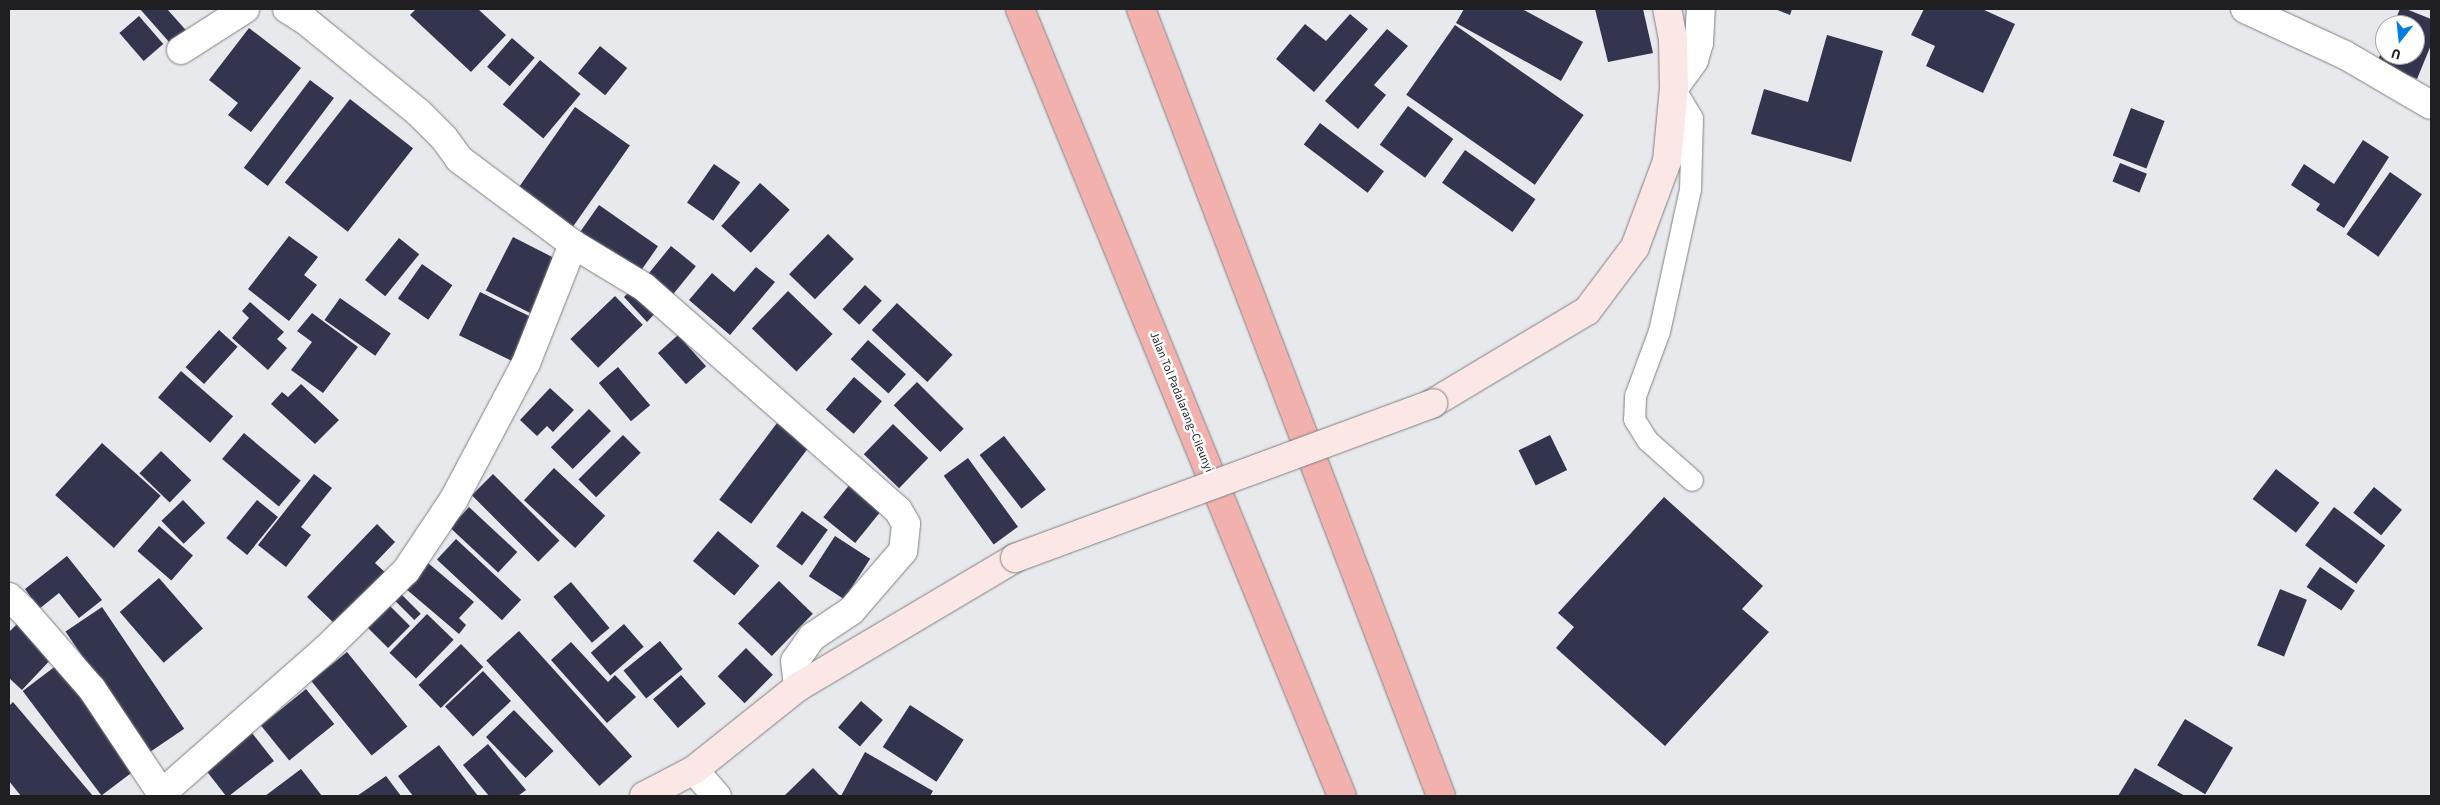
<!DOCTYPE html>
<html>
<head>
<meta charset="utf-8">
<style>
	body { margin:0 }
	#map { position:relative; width:2440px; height:805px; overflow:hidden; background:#e8e9ed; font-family:"Source Sans 3",sans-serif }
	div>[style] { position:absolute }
	.building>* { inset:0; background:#33344e; transform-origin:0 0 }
	.roads { filter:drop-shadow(0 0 1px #808084) drop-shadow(0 0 1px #808084) }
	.lane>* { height:21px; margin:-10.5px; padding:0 10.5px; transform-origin:10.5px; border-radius:10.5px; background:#fff }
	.street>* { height:28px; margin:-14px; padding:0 14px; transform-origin:14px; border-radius:14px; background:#fff }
	.secondary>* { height:28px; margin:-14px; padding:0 14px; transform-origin:14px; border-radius:14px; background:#fbe8e6 }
	.highway>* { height:28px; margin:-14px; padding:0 14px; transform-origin:14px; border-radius:14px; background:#f2b1ad }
	.bridges { filter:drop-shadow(0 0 1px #808084) drop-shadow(0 0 1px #808084) }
	.secondary-bridge>* { height:28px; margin:-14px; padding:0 14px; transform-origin:14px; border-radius:14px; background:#fbe8e6 }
	span { translate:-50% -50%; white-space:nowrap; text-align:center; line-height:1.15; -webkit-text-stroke:5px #fff; paint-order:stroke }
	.street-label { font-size:12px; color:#1f1f21 }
	.frame { position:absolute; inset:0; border:10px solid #1f1f21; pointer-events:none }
	.north { position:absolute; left:2375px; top:15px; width:50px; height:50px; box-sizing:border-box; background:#fff; border:1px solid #a5a5a6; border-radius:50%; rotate:196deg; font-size:14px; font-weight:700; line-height:20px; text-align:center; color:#1f1f21 }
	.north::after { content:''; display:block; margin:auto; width:18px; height:22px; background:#027de3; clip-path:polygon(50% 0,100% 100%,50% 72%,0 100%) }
</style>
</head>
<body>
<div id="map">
	<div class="building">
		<div style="clip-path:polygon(140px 9px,167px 9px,192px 37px,177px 51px)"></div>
		<div style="clip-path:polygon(416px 9px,478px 9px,506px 35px,471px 72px,410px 15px)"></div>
		<div style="clip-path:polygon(1464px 9px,1522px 9px,1583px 42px,1561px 81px,1456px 23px)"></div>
		<div style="clip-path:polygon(1595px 9px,1643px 9px,1653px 53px,1608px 62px)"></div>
		<div style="clip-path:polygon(1775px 9px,1792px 9px,1790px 15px)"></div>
		<div style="clip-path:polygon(1924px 9px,1982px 9px,2015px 24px,1983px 93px,1926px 66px,1935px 46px,1911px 35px)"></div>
		<div style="clip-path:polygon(2400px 9px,2406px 9px,2431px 19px,2431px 45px,2417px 79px,2377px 62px,2385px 44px,2385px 55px,2415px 55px,2415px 25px,2393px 25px)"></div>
		<div style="clip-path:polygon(1350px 14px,1368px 29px,1314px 92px,1276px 59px,1305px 24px,1326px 41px)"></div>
		<div style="left:139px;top:16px;width:37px;height:26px;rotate:49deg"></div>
		<div style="left:1455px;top:25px;width:157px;height:85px;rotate:35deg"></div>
		<div style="clip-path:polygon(249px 28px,301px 68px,251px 132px,228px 115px,238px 103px,209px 80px)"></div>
		<div style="clip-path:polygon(1387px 29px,1408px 46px,1374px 85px,1386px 95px,1358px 129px,1325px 101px)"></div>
		<div style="clip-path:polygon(1827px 35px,1883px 51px,1851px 162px,1751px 134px,1764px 89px,1808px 102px)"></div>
		<div style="left:512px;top:38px;width:30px;height:38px;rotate:41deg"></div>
		<div style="left:600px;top:46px;width:35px;height:35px;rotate:39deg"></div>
		<div style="left:540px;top:60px;width:53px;height:58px;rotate:40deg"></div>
		<div style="left:310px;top:80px;width:30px;height:110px;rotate:37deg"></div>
		<div style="left:350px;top:99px;width:80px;height:106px;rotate:38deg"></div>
		<div style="left:1408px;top:106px;width:56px;height:48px;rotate:36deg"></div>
		<div style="left:575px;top:107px;width:67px;height:107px;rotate:35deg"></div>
		<div style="left:2131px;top:108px;width:36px;height:51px;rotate:21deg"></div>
		<div style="left:1320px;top:123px;width:80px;height:27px;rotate:37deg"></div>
		<div style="clip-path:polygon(2363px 140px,2389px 157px,2344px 228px,2316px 210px,2320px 204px,2291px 185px,2304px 164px,2334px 184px)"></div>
		<div style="left:1465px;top:150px;width:86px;height:40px;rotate:35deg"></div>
		<div style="left:2120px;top:163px;width:29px;height:20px;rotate:22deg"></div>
		<div style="left:714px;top:164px;width:32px;height:47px;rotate:35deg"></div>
		<div style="left:2390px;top:172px;width:39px;height:76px;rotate:35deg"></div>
		<div style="left:760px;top:183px;width:40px;height:58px;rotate:42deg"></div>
		<div style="left:599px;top:205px;width:72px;height:34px;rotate:35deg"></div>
		<div style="left:828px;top:234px;width:36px;height:56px;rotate:44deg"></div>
		<div style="clip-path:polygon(289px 236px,318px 257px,304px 275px,317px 285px,289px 321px,248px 289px)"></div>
		<div style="left:513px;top:237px;width:51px;height:60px;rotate:27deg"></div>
		<div style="left:399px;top:238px;width:26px;height:54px;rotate:39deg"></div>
		<div style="left:671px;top:246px;width:32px;height:40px;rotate:39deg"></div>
		<div style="left:422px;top:264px;width:37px;height:42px;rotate:35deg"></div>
		<div style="clip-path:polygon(756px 267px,775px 282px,730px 335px,689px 300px,712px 273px,734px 292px)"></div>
		<div style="left:865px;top:285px;width:23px;height:33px;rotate:43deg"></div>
		<div style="clip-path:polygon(633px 288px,658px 310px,647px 322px,624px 297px)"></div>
		<div style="left:788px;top:291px;width:62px;height:52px;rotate:44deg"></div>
		<div style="left:480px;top:292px;width:60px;height:48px;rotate:26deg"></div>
		<div style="left:615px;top:296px;width:40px;height:62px;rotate:46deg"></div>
		<div style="left:340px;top:298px;width:62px;height:27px;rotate:35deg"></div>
		<div style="clip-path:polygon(250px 302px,284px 332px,277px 339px,287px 348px,268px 370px,232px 338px,249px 318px,242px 311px)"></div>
		<div style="left:897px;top:303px;width:76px;height:37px;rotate:43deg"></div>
		<div style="clip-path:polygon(312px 313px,358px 347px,323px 393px,291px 370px,312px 342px,297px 331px)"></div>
		<div style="left:219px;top:330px;width:25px;height:50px;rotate:42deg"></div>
		<div style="left:678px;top:335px;width:42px;height:27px;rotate:48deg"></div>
		<div style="left:868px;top:340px;width:51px;height:26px;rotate:42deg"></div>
		<div style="left:618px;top:367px;width:50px;height:25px;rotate:50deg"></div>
		<div style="left:181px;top:371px;width:69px;height:35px;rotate:41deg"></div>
		<div style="left:854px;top:377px;width:37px;height:43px;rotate:41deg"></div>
		<div style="left:917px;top:382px;width:66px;height:33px;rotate:45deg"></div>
		<div style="clip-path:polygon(301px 384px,339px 420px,315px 444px,271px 404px,282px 392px,288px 397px)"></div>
		<div style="clip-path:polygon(550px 388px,574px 410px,553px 432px,547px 426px,537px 436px,520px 420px)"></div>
		<div style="left:589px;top:409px;width:31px;height:54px;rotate:45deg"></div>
		<div style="left:777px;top:423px;width:40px;height:96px;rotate:37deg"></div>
		<div style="left:893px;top:424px;width:49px;height:42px;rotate:44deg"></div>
		<div style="left:244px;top:433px;width:74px;height:34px;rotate:40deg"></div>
		<div style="left:623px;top:435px;width:25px;height:63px;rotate:45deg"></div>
		<div style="left:1550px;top:435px;width:39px;height:35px;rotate:64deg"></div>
		<div style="left:1004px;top:436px;width:68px;height:31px;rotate:52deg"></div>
		<div style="left:102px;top:443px;width:79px;height:70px;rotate:42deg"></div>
		<div style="left:161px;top:451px;width:42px;height:31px;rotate:44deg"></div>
		<div style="left:968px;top:458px;width:85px;height:30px;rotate:54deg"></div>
		<div style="left:554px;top:468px;width:70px;height:44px;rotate:43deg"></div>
		<div style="left:2276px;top:469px;width:55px;height:38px;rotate:38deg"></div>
		<div style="clip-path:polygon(314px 474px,332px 488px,301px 527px,311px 535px,286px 567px,258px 545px)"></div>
		<div style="left:493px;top:474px;width:94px;height:30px;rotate:45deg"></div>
		<div style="left:851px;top:483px;width:41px;height:44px;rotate:39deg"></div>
		<div style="left:2374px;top:487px;width:36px;height:33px;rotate:39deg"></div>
		<div style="clip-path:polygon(1664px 497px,1763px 586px,1742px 609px,1769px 632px,1665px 746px,1556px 648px,1574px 627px,1558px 613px)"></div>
		<div style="left:183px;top:500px;width:32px;height:30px;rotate:46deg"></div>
		<div style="left:257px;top:500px;width:27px;height:49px;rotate:39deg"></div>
		<div style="left:469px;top:507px;width:66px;height:28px;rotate:43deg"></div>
		<div style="left:2334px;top:507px;width:64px;height:48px;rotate:37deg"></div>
		<div style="left:802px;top:511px;width:32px;height:44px;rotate:36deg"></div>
		<div style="clip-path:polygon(377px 524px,395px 542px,375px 563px,388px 575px,339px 628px,307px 597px)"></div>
		<div style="left:159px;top:526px;width:45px;height:33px;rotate:41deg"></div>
		<div style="left:718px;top:531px;width:54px;height:39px;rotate:40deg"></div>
		<div style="left:835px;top:536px;width:42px;height:48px;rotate:33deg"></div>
		<div style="left:456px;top:539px;width:89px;height:28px;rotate:43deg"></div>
		<div style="clip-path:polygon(67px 556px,102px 600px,79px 618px,59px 593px,39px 609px,25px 589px)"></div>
		<div style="clip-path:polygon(421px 557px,474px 602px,459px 618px,466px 625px,459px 634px,399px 583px)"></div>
		<div style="left:2320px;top:567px;width:42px;height:24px;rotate:34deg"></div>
		<div style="left:159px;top:578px;width:67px;height:52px;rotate:49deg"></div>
		<div style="left:779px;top:581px;width:47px;height:59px;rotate:44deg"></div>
		<div style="left:571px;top:582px;width:60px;height:23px;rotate:50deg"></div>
		<div style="left:396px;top:589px;width:35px;height:9px;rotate:45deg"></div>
		<div style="left:2280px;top:589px;width:29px;height:61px;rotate:22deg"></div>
		<div style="left:381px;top:597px;width:41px;height:31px;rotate:45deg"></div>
		<div style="left:102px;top:607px;width:147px;height:44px;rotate:56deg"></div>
		<div style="left:427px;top:614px;width:37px;height:54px;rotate:44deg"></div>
		<div style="clip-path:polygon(18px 623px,54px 656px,22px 690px,9px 678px,9px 632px)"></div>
		<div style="left:624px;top:624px;width:30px;height:44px;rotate:49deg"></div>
		<div style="left:519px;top:631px;width:169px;height:44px;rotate:48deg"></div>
		<div style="left:660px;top:641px;width:36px;height:47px;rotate:51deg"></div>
		<div style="clip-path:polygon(571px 642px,608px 682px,615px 675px,636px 697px,607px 723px,551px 660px)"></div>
		<div style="left:461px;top:644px;width:32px;height:59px;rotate:46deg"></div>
		<div style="left:746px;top:648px;width:38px;height:40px;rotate:45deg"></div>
		<div style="left:347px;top:652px;width:96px;height:46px;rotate:51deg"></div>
		<div style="left:61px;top:662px;width:131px;height:48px;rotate:53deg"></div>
		<div style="left:483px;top:671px;width:41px;height:52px;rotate:47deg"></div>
		<div style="left:681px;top:675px;width:38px;height:37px;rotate:49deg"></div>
		<div style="left:306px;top:689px;width:45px;height:58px;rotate:51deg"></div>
		<div style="left:861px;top:701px;width:29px;height:35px;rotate:41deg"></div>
		<div style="clip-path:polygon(13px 702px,93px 796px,21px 796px,9px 781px,9px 706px)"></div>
		<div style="left:910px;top:705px;width:64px;height:50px;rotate:33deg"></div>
		<div style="left:514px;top:710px;width:57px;height:39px;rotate:46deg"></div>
		<div style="left:2185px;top:719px;width:56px;height:54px;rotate:31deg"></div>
		<div style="clip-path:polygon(252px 733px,274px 761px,229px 796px,226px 796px,205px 769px)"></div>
		<div style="clip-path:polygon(488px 744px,526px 790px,518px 796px,489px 796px,463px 765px)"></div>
		<div style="clip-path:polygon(439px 745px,478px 796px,413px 796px,398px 776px)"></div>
		<div style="clip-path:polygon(865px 752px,933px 791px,930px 796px,841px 796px)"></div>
		<div style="clip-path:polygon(813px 768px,839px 795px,784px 796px)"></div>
		<div style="clip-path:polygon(2135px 768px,2185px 796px,2118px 796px)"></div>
		<div style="clip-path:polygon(301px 769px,322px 796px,265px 796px)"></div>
		<div style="clip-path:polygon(386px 776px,401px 796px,357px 796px)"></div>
	</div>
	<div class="roads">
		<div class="lane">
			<div style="left:1674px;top:88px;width:35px;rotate:59deg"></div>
			<div style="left:1692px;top:118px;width:71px;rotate:91.6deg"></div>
			<div style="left:1690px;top:189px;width:145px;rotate:102.3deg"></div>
			<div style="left:1659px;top:331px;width:69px;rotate:110.3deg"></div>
			<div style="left:1635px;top:396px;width:23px;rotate:92deg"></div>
			<div style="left:1634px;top:419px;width:25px;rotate:58deg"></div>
			<div style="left:1647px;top:440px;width:60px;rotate:41.6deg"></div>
		</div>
		<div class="street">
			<div style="left:287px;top:9px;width:22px;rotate:32deg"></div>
			<div style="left:306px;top:21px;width:144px;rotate:39.1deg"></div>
			<div style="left:418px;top:112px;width:37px;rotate:45deg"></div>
			<div style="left:444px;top:138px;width:26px;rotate:54deg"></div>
			<div style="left:459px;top:159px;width:142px;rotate:36.7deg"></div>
			<div style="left:573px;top:244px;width:83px;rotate:31.2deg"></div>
			<div style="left:644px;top:287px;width:338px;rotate:41.3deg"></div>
			<div style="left:898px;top:510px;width:16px;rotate:60deg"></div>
			<div style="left:906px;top:524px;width:27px;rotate:96deg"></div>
			<div style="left:903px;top:551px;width:79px;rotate:130.9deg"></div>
			<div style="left:851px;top:611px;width:47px;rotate:146.3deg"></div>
			<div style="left:812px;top:637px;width:29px;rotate:125deg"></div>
			<div style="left:795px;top:661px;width:26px;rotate:83deg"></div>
			<div style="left:2245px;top:9px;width:110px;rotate:24.7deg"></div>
			<div style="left:2345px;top:55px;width:99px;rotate:30.2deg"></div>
			<div style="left:181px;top:50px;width:76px;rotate:-32.6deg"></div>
			<div style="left:1674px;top:88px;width:34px;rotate:-54deg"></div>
			<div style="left:1694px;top:60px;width:18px;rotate:-74deg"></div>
			<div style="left:1699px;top:43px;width:34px;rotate:-87deg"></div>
			<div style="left:9px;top:597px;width:19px;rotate:43deg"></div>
			<div style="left:23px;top:610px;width:105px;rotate:48.9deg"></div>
			<div style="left:92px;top:689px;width:128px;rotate:56.4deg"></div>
			<div style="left:694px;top:770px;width:35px;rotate:49deg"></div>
			<div style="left:161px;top:794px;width:218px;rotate:-41.3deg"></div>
			<div style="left:325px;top:650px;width:113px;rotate:-44.3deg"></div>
			<div style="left:406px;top:571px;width:87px;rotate:-56.3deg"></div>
			<div style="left:454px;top:499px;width:154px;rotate:-62.1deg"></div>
			<div style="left:526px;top:363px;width:128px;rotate:-68.4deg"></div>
		</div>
		<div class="secondary">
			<div style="left:1433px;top:403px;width:179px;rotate:-30.9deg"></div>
			<div style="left:1587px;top:311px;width:80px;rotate:-53.1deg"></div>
			<div style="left:1635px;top:247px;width:92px;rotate:-69.6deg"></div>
			<div style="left:1667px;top:161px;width:73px;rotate:-84.5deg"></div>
			<div style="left:1674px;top:88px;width:49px;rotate:-91.2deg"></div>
			<div style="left:1673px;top:39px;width:31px;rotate:-101deg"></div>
			<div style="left:644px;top:796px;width:56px;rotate:-27.5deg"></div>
			<div style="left:694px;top:770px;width:133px;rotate:-38.6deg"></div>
			<div style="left:798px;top:687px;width:252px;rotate:-30.7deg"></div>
		</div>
		<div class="highway">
			<div style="left:1020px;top:9px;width:850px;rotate:67.75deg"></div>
			<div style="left:1141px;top:9px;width:842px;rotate:69.13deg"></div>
		</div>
	</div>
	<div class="bridges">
		<div class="secondary-bridge">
			<div style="left:1015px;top:558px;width:446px;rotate:-20.3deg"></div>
		</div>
	</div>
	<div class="street-label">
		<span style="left:1181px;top:402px;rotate:68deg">Jalan Tol Padalarang–Cileunyi</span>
	</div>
	<div class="frame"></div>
	<div class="north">U</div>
</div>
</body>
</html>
